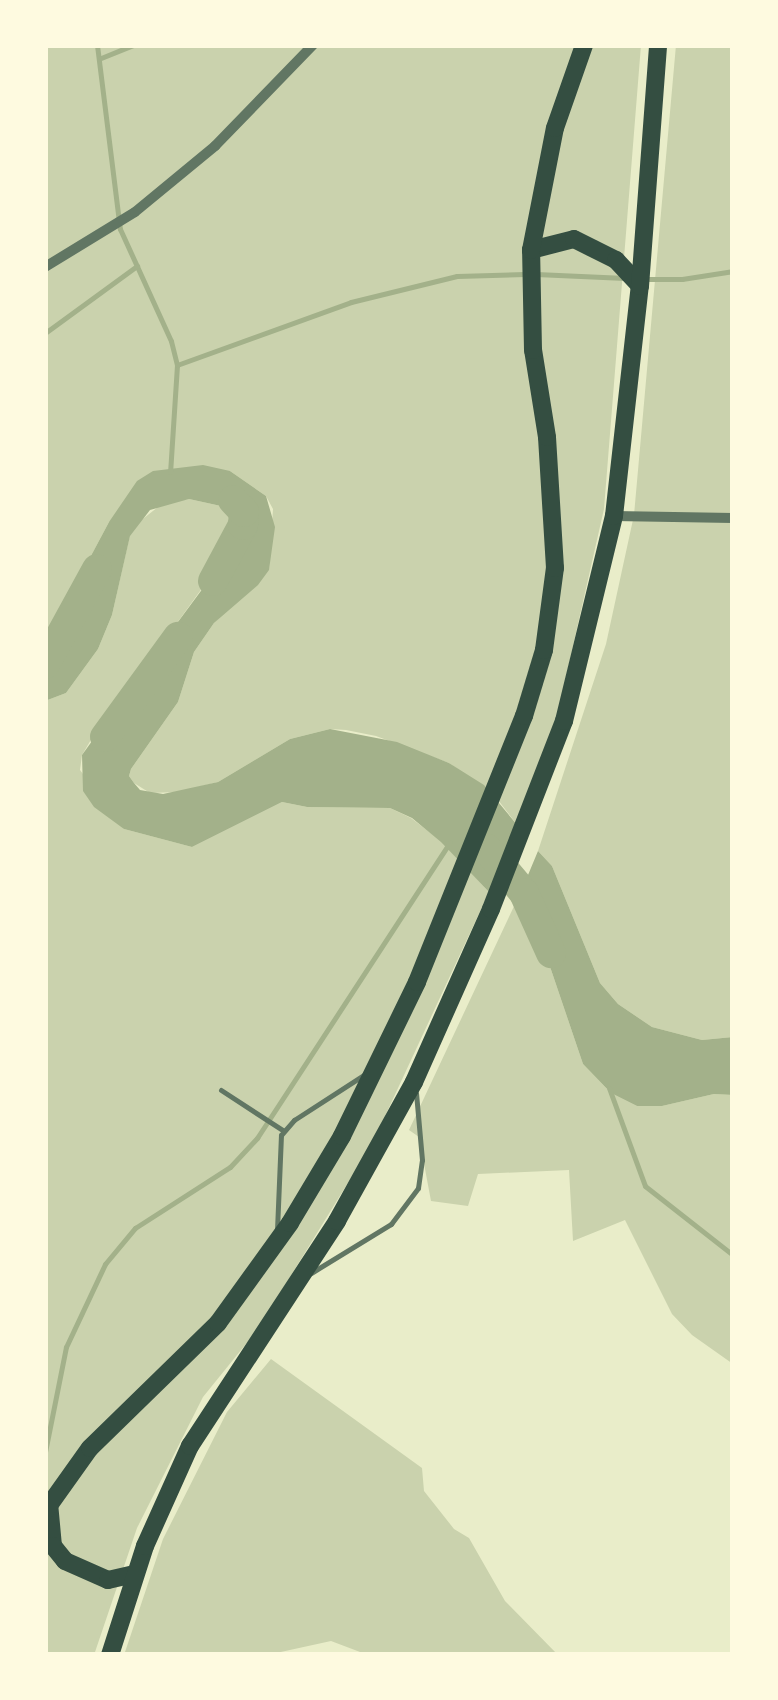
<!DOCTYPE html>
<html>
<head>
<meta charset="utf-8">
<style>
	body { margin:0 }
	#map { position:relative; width:778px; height:1700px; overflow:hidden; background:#e9edc9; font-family:Mulish,sans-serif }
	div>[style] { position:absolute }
	.green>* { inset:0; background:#cad2ad }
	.water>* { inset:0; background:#a3b18a }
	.stream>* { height:5px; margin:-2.5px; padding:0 2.5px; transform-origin:2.5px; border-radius:2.5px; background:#a3b18a }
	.river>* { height:30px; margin:-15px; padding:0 15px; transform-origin:15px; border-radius:15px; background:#a3b18a }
	.service>* { height:5px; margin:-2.5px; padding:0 2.5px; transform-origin:2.5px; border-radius:2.5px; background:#617663 }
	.minor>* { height:10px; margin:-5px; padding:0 5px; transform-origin:5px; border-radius:5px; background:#617663 }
	.primary>* { height:18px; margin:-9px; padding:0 9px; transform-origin:9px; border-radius:9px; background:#344e41 }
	span { translate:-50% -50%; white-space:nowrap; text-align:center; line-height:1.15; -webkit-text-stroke:8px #fefae0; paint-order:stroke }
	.frame { position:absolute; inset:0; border:48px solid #fefae0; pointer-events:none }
</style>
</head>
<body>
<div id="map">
	<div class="green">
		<div style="clip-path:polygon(45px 45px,641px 45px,604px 509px,558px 712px,518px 826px,495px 796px,449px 763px,376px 736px,346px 730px,330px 729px,290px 739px,218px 782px,178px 792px,150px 793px,134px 783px,129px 776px,131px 769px,178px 702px,194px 652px,214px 623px,269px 569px,273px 509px,266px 496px,230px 471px,109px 522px,85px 567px,78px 603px,45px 656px)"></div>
		<div style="clip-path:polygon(676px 45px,733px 45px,733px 1037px,702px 1040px,652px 1027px,618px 1004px,600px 983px,552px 866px,538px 851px,606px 644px,634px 515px)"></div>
		<div style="clip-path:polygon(189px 499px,230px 508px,239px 524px,239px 537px,169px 634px,147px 691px,92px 738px,82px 755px,80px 770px,124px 829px,192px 847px,282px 802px,307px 807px,390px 808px,411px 818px,441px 841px,489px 892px,373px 1142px,258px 1329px,203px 1397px,137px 1528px,94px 1655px,45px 1655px,45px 701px,66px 693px,98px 649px,112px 615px,130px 535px,139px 522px,163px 503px)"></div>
		<div style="clip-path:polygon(523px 887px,583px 1064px,611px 1093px,637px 1106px,662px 1106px,714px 1094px,733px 1095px,733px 1364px,692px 1335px,672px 1314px,625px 1220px,573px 1241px,569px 1170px,478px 1174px,468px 1206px,431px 1201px,419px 1137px,409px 1130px)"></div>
		<div style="clip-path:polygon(271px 1359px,422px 1468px,424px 1491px,454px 1529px,469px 1538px,505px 1601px,558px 1655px,368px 1655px,331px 1641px,267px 1655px,124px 1655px,163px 1539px,227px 1412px)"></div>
	</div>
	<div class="water">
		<div style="clip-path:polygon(203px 465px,230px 471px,266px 496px,275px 527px,269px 570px,258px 585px,214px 623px,194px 652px,178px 702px,131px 769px,129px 776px,134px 783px,140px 790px,163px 794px,218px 782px,290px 739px,330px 729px,397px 742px,449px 763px,484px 785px,518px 826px,489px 892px,441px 842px,412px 818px,390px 808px,307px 807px,282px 802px,192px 847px,124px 829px,94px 807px,83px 791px,82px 755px,105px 723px,147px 691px,169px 634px,235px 545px,239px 524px,230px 508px,189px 499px,150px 510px,130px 536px,112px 615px,98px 649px,66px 693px,45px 701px,45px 656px,78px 603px,85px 567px,109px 522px,137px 481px,153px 471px)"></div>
		<div style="clip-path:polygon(538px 851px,552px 866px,600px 983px,618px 1004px,652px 1027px,702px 1040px,733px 1037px,733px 1095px,714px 1094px,662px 1106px,637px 1106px,611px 1093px,583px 1064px,523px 887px)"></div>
	</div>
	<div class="stream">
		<div style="left:97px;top:45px;width:185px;rotate:82.9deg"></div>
		<div style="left:120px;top:229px;width:123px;rotate:65.5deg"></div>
		<div style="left:171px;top:341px;width:25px;rotate:76deg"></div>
		<div style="left:177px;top:365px;width:107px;rotate:93.7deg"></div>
		<div style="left:101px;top:58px;width:35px;rotate:-22deg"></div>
		<div style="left:536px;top:274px;width:89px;rotate:2.6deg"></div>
		<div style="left:646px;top:279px;width:36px"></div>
		<div style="left:682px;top:279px;width:52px;rotate:-8.9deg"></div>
		<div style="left:45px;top:333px;width:114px;rotate:-36.1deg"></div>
		<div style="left:177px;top:365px;width:185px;rotate:-19.9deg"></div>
		<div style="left:351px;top:302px;width:109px;rotate:-13.8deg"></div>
		<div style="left:457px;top:276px;width:68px;rotate:-1.7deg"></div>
		<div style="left:609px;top:1088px;width:104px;rotate:69.8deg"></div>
		<div style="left:645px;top:1186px;width:112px;rotate:38.1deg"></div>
		<div style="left:45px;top:1452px;width:107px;rotate:-78.7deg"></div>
		<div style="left:66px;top:1347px;width:92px;rotate:-64.8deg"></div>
		<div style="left:105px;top:1264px;width:47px;rotate:-50.2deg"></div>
		<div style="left:135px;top:1228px;width:113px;rotate:-32.7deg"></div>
		<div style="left:230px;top:1167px;width:40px;rotate:-47deg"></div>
		<div style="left:257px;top:1138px;width:353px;rotate:-56.9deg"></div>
	</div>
	<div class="river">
		<div style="left:213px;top:581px;width:64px;rotate:-61.8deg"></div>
		<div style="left:243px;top:525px;width:13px;rotate:-86deg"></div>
		<div style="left:244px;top:512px;width:16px;rotate:-133deg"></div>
		<div style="left:45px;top:664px;width:108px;rotate:-61.3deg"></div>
		<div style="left:105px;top:737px;width:124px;rotate:-53.9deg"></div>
		<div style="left:487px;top:849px;width:57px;rotate:49.9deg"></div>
		<div style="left:524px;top:893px;width:66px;rotate:65.8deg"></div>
	</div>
	<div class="service">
		<div style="left:221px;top:1090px;width:75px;rotate:33.1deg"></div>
		<div style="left:277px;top:1230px;width:95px;rotate:-87.6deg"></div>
		<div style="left:281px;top:1135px;width:20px;rotate:-49deg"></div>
		<div style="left:294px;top:1120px;width:85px;rotate:-32.9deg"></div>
		<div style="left:311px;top:1273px;width:94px;rotate:-31.5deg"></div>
		<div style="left:391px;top:1224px;width:45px;rotate:-53.1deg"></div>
		<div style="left:418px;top:1188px;width:28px;rotate:-82deg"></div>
		<div style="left:422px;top:1160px;width:67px;rotate:-95.1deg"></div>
	</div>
	<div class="minor">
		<div style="left:45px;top:267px;width:105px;rotate:-31.4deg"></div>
		<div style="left:135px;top:212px;width:104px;rotate:-39.5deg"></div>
		<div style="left:215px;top:146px;width:141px;rotate:-45.9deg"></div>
		<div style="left:614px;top:516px;width:119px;rotate:1deg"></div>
	</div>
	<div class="primary">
		<div style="left:531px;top:250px;width:44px;rotate:-14.3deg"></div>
		<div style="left:574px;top:239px;width:47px;rotate:26.6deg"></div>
		<div style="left:616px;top:260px;width:35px;rotate:47deg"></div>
		<div style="left:49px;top:1503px;width:43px;rotate:84.7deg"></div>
		<div style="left:53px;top:1546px;width:19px;rotate:51deg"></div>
		<div style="left:65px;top:1561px;width:47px;rotate:23.8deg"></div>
		<div style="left:108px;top:1580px;width:28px;rotate:-13deg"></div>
		<div style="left:45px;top:1511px;width:77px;rotate:-54.5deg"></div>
		<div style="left:90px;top:1448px;width:179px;rotate:-44.3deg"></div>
		<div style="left:218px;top:1323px;width:123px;rotate:-54.2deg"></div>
		<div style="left:290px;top:1223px;width:101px;rotate:-59.1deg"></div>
		<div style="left:342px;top:1136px;width:171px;rotate:-64deg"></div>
		<div style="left:417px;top:982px;width:287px;rotate:-68.1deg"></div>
		<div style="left:524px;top:716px;width:69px;rotate:-73.1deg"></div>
		<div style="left:544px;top:650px;width:83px;rotate:-82.4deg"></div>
		<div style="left:555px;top:568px;width:131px;rotate:-93.5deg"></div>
		<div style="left:547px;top:437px;width:88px;rotate:-99.1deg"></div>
		<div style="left:533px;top:350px;width:100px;rotate:-91.1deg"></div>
		<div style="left:531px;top:250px;width:124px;rotate:-78.9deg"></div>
		<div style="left:555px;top:128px;width:88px;rotate:-70.7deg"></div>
		<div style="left:110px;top:1655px;width:114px;rotate:-72.2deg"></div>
		<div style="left:145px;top:1546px;width:110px;rotate:-65.8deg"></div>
		<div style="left:190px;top:1446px;width:269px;rotate:-56.8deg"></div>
		<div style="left:337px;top:1221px;width:159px;rotate:-61deg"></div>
		<div style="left:414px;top:1082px;width:189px;rotate:-66deg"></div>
		<div style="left:491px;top:909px;width:202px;rotate:-68.8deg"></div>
		<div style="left:564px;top:721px;width:211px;rotate:-76.3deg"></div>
		<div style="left:614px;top:516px;width:231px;rotate:-83.6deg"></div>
		<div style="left:640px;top:286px;width:242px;rotate:-85.7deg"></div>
	</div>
	<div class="frame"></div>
</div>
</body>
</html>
